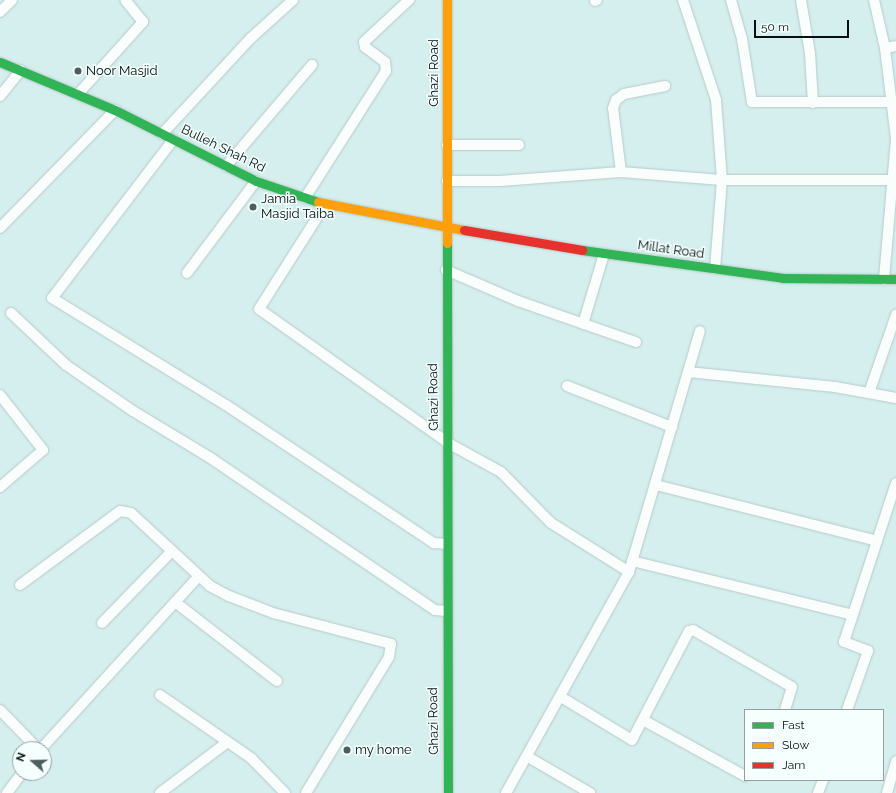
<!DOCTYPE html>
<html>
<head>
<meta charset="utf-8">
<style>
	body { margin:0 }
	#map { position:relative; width:896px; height:793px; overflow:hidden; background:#d5efee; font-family:Raleway,sans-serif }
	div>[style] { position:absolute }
	.roads { filter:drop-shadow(0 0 1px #b5cac9) drop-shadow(0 0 1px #b5cac9) }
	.street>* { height:10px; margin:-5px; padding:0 5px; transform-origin:5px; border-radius:5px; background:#f9fdfc }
	.fast>* { height:9px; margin:-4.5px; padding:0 4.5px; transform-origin:4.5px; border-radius:4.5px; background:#30b455 }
	.slow>* { height:9px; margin:-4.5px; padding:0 4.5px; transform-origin:4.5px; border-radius:4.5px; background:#ff9f0a }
	.jam>* { height:9px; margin:-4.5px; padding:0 4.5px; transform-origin:4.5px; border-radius:4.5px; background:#e5322d }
	.dots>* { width:11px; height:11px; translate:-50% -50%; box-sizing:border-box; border:2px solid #f5fffe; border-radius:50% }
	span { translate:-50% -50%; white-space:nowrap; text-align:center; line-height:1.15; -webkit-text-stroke:3px #f5fffe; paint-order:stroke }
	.poi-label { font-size:13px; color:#011111 }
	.left { translate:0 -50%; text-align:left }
	.street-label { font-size:13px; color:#011111 }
	.legend { position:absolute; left:744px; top:709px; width:140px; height:72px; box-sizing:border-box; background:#f5fffe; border:1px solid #93a09f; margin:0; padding:5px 7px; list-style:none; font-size:12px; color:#011111 }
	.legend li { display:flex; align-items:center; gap:8px; height:20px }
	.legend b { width:20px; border:1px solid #93a09f }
	.north { position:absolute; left:12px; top:741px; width:40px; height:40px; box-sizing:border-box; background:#f5fffe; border:1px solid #93a09f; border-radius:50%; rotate:290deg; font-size:11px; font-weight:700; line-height:16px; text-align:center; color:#011111 }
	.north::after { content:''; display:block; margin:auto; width:14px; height:18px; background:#4b5f5e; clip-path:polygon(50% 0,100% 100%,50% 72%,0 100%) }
	.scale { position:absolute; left:754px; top:20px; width:95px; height:18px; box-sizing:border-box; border:2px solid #011111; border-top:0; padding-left:5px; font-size:12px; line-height:14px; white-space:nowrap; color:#011111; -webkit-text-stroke:3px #f5fffe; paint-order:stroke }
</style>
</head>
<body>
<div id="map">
	<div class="roads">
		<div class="street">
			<div style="left:683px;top:0;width:105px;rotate:71.7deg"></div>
			<div style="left:716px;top:100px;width:80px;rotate:85.7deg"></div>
			<div style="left:722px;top:180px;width:89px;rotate:94.5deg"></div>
			<div style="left:731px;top:0;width:41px;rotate:74.2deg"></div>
			<div style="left:742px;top:39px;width:64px;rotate:81deg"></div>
			<div style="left:752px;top:102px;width:144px"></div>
			<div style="left:801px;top:0;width:54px;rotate:80.4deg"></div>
			<div style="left:810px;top:53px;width:50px;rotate:86.6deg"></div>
			<div style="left:874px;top:0;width:49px;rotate:77.1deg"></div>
			<div style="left:885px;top:48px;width:92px;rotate:83.1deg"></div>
			<div style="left:896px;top:139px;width:141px;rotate:94.9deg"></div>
			<div style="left:595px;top:1px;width:2px;rotate:-27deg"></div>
			<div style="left:0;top:12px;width:17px;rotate:-45deg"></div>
			<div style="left:885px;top:48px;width:11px;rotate:-10deg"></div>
			<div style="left:79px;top:93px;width:96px;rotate:-48deg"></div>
			<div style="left:143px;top:22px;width:28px;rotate:-129deg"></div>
			<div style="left:0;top:96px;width:33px;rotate:-51deg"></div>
			<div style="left:162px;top:134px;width:131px;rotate:-47.2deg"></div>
			<div style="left:251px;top:38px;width:57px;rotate:-42.1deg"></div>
			<div style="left:173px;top:140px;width:199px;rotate:127.4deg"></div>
			<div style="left:52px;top:298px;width:204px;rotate:31.6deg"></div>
			<div style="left:226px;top:405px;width:250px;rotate:33.6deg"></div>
			<div style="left:434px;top:543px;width:13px;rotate:4deg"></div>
			<div style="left:447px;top:145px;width:72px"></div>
			<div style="left:226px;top:166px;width:133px;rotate:-49.6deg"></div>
			<div style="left:621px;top:172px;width:64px;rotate:-97.1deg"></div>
			<div style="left:613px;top:108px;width:9px;rotate:-69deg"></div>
			<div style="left:616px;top:100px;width:10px;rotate:-37deg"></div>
			<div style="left:624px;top:94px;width:42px;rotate:-11deg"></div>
			<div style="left:447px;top:181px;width:53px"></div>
			<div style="left:500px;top:181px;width:121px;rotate:-4.3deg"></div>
			<div style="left:621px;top:172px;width:101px;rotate:4.5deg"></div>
			<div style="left:722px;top:180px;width:174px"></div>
			<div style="left:305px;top:198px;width:151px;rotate:-57.5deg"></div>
			<div style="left:386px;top:71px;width:9px;rotate:-96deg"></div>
			<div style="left:385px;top:62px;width:25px;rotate:-143deg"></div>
			<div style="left:365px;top:47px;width:5px;rotate:-101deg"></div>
			<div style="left:364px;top:42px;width:62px;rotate:-43deg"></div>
			<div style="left:325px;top:205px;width:123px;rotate:122.4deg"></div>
			<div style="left:259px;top:309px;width:232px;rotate:35.3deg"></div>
			<div style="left:448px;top:443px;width:60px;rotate:28.7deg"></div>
			<div style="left:501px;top:472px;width:71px;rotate:45.6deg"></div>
			<div style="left:551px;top:523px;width:92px;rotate:32.1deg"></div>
			<div style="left:0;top:228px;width:165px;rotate:-45.7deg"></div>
			<div style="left:446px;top:270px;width:78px;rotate:23.3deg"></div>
			<div style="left:518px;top:301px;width:125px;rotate:19.2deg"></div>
			<div style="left:187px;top:273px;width:115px;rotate:-53.1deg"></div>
			<div style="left:11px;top:313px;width:76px;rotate:43.4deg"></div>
			<div style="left:66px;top:365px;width:81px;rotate:34.5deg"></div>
			<div style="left:133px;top:411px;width:89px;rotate:31.2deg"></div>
			<div style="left:209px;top:457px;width:273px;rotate:34.1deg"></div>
			<div style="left:435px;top:610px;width:11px;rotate:5deg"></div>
			<div style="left:583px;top:324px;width:73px;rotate:-73.3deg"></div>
			<div style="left:688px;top:372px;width:148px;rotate:5.8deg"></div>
			<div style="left:835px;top:387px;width:62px;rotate:10.2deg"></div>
			<div style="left:567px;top:386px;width:113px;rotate:21.3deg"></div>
			<div style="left:869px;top:393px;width:83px;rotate:-70.9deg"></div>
			<div style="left:0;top:395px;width:70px;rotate:52deg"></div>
			<div style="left:43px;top:450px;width:57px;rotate:139.3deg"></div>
			<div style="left:656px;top:485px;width:228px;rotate:14.2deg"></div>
			<div style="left:632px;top:561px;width:224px;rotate:13.7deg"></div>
			<div style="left:20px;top:585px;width:124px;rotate:-36.5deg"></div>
			<div style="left:120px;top:511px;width:11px;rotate:10deg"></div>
			<div style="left:131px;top:513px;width:108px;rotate:42.7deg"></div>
			<div style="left:210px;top:586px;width:21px;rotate:28deg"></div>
			<div style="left:229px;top:596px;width:47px;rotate:21.1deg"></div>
			<div style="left:273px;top:613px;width:122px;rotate:14.7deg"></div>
			<div style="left:391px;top:644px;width:13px;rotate:99deg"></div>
			<div style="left:389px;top:657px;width:159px;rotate:121.4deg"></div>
			<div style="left:175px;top:602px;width:129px;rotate:37.8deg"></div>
			<div style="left:102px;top:623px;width:100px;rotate:-45.8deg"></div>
			<div style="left:160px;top:695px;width:111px;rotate:34.7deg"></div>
			<div style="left:251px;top:758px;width:49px;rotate:45.8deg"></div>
			<div style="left:561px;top:697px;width:83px;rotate:31.2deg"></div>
			<div style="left:632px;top:740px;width:123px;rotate:-62.4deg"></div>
			<div style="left:689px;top:631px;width:4px;rotate:-14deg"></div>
			<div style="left:693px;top:630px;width:114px;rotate:29.9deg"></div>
			<div style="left:792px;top:687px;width:24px;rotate:107deg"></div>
			<div style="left:0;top:710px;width:54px;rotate:45.7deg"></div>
			<div style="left:847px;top:710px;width:63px;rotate:-70.4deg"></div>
			<div style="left:868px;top:651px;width:26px;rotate:-159deg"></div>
			<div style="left:844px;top:642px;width:167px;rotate:-71.9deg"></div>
			<div style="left:643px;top:720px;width:116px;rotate:28.8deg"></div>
			<div style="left:41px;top:749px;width:234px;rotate:-47.6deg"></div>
			<div style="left:528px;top:757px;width:72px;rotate:30.1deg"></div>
			<div style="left:7px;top:793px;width:25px;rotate:-53deg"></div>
			<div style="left:160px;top:793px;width:83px;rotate:-37.1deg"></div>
			<div style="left:506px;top:793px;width:253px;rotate:-60.9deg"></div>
			<div style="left:629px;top:572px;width:251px;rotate:-73.6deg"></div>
			<div style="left:818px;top:793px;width:14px;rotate:-69deg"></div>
			<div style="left:887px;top:793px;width:33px;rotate:-74deg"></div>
		</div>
		<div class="fast">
			<div style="left:0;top:62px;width:125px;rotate:22.7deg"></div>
			<div style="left:115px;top:110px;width:158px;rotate:26.7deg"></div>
			<div style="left:256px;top:181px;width:65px;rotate:18.7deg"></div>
			<div style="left:447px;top:243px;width:550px;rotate:89.9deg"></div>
			<div style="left:582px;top:250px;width:203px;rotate:7.9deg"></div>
			<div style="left:783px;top:278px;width:113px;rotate:0.5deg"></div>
		</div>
		<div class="slow">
			<div style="left:447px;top:0;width:243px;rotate:90deg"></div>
			<div style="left:318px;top:202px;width:149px;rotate:10.9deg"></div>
		</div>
		<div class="jam">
			<div style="left:464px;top:230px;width:120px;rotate:9.6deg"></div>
		</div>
	</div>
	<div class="dots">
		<div style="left:78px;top:71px;background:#4b5f5e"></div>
		<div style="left:253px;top:207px;background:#4b5f5e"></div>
		<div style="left:347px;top:750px;background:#4b5f5e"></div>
	</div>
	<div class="poi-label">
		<span class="left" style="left:86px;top:71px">Noor Masjid</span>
		<span class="left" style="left:261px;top:207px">Jamia<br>Masjid Taiba</span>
		<span class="left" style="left:355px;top:750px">my home</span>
	</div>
	<div class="street-label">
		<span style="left:434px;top:73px;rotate:-90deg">Ghazi Road</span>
		<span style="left:223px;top:149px;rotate:26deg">Bulleh Shah Rd</span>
		<span style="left:671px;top:250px;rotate:8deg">Millat Road</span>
		<span style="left:434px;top:397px;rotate:-91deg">Ghazi Road</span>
		<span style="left:434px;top:721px;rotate:-91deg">Ghazi Road</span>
	</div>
	<ul class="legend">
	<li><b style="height:5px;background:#30b455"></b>Fast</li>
	<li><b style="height:5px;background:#ff9f0a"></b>Slow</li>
	<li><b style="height:5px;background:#e5322d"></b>Jam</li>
	</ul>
	<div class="north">N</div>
	<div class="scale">50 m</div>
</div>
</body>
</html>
